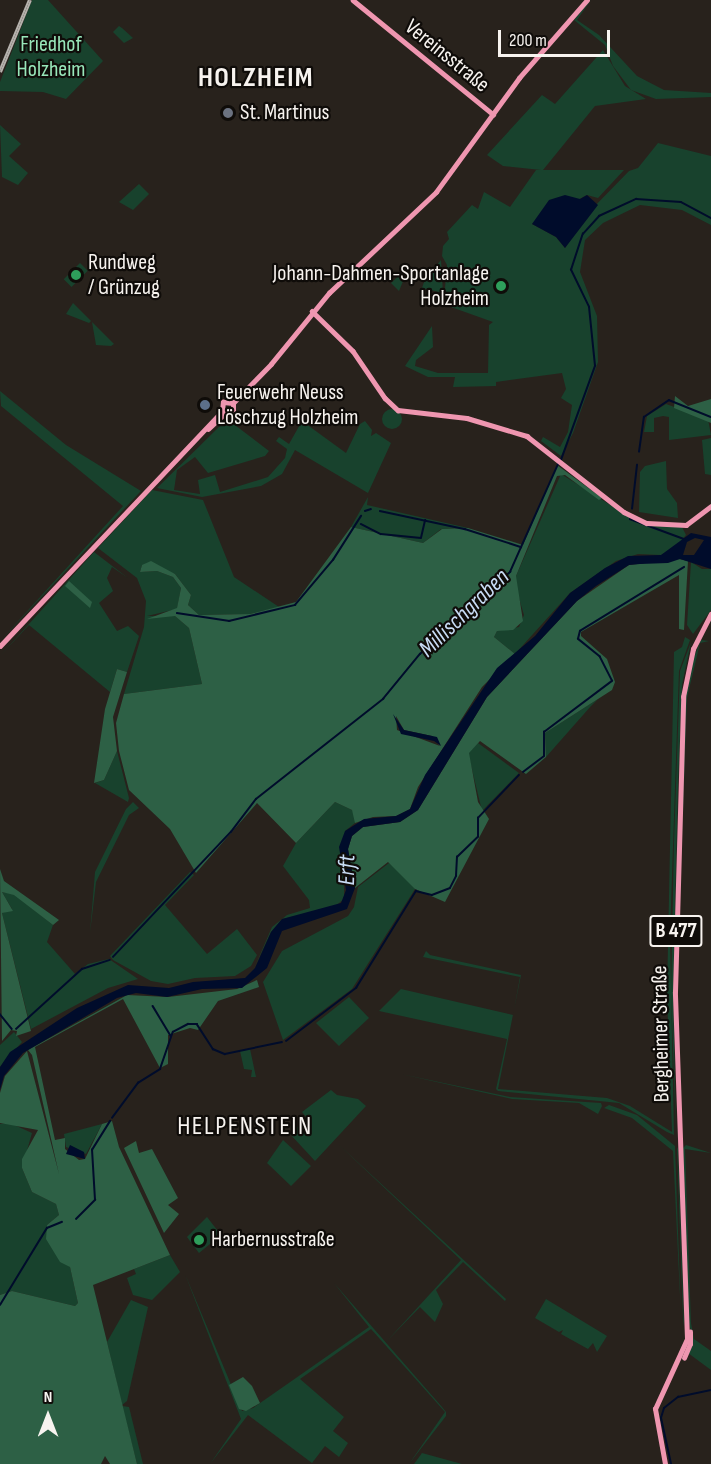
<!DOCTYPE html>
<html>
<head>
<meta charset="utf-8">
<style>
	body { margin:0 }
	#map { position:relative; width:711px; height:1464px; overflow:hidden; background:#28221c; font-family:"Sofia Sans Condensed",sans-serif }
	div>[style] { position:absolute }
	.green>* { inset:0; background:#18422d; transform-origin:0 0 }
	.round { border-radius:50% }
	.forest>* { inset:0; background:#2d6045 }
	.water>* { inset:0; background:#000c2b }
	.stream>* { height:1.5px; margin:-0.75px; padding:0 0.75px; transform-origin:0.75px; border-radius:0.75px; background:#000c2b }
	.major>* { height:4.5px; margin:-2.25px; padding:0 2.25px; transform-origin:2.25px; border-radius:2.25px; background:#ef96b0 }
	.rail>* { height:4px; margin-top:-2px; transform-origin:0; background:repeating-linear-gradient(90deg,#0f0c09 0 4.5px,#b6b2ad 0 9px); box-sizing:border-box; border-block:2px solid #b6b2ad }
	.dots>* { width:16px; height:16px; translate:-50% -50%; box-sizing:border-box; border:3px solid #0f0c09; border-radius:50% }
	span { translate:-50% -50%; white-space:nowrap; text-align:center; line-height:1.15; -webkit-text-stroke:4.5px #0f0c09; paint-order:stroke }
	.shield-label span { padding:2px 4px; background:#0f0c09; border:2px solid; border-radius:4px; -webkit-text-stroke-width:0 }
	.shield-label { font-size:21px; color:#f7f3ef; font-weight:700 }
	.park-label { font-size:22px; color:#98e7ba }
	.street-label { font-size:22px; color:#f7f3ef }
	.poi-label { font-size:22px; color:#f7f3ef }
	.left { translate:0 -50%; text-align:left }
	.right { translate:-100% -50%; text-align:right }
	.water-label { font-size:24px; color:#c8dbf4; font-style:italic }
	.quarter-label { font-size:26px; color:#f7f3ef; letter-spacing:1.5px }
	.district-label { font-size:28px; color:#f7f3ef; font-weight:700; letter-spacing:1.5px }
	.north { position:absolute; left:18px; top:1386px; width:60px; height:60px; -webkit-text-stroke:4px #0f0c09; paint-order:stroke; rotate:0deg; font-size:16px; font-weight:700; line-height:24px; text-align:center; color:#f7f3ef }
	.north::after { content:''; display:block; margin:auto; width:21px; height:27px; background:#f7f3ef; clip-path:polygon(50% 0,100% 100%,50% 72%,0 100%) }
	.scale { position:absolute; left:498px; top:30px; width:112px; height:27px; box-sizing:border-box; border:3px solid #f7f3ef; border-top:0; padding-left:8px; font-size:18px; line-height:21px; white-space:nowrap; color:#f7f3ef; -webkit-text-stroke:4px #0f0c09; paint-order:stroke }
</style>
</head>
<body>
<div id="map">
	<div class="green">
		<div style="clip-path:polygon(32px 0,48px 0,103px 61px,66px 99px,43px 92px,0 91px,0 82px)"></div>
		<div style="clip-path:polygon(591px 0,577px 20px,599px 35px,637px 76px,664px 90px,711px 93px,711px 97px,656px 99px,631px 90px,613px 66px,605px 45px,574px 20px)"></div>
		<div style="clip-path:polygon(119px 26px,122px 28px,133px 38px,124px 43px,113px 32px)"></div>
		<div style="clip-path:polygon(603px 50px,625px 86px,646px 99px,595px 106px,543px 170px,624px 170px,598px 198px,587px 195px,532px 224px,556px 237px,565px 248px,588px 213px,629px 171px,638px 168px,658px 143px,711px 156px,711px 225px,682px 210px,640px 205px,603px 223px,585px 240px,580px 272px,597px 316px,598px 362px,573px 433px,561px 456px,541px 441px,543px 437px,560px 447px,568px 432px,572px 405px,561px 398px,566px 389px,562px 373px,496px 382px,496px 386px,453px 387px,455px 377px,428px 377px,405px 366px,432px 326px,433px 347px,416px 360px,415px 366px,438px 373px,488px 373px,489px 325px,493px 322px,451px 307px,445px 288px,447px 265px,442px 256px,443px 246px,449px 239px,447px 232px,472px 205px,478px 209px,484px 192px,510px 207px,536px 170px,541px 170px,503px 166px,487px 155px,542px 95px,555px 104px)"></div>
		<div style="clip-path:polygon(0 125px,21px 144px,9px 156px,28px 173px,18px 185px,2px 177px)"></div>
		<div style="clip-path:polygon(139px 184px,149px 194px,133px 210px,119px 202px)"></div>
		<div style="clip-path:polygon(441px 260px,443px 293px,422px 288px,425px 279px)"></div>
		<div style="left:80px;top:263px;width:11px;height:23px;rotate:45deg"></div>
		<div style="clip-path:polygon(404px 271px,406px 274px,399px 291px,391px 283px)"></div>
		<div style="clip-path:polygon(73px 303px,91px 321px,89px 323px,66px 314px)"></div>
		<div style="clip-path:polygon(92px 322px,114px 344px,111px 346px,96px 345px)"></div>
		<div style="clip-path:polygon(0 391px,66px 445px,141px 491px,0 641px,123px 506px,1px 406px)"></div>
		<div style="clip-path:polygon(666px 404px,708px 419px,711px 435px,669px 440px,669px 417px,663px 416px,654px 418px,654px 432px,644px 432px,647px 416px)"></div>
		<div class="round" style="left:382px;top:409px;width:20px;height:20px"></div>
		<div style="clip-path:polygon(227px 419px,269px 451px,265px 456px,208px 473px,195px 457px,177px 470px,174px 490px,200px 494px,198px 480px,215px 475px,220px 492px,268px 477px,285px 458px,287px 449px,276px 441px,279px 437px,289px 444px,302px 421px,346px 453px,360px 424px,365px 421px,372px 430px,371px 436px,376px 433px,391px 443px,368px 493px,295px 450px,282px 474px,261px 486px,202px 497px,157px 488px)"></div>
		<div style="clip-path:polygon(711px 438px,711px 475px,705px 474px,702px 440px)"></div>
		<div style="clip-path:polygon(666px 461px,667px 489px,677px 503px,678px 518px,639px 512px,640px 472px,645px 466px)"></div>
		<div style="clip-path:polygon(561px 474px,631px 518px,649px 525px,682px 527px,686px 535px,675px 548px,661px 555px,638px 554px,616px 561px,570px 593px,515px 654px,494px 637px,497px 631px,519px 627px,524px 615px,515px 585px,516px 576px)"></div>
		<div style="clip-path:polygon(152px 490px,203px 500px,234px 577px,279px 607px,250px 614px,199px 615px,188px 605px,191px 595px,175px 574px,142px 565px,140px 572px,157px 571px,173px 577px,181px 588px,177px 609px,147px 616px,175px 616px,189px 628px,202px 684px,124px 694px,144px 627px,146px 601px,137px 578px,98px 548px)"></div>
		<div style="clip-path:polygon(368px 497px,367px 505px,468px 528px,441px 529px,423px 543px,351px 527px)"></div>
		<div style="clip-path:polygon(94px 552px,128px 578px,112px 567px,107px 578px,113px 591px,99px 603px,117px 631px,128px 626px,139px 636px,127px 672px,117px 669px,110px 692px,29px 625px,0 656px)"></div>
		<div style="clip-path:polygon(691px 562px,702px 569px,711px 569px,711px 610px,693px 634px,687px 625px)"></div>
		<div style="clip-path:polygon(685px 637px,690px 640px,679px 671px,670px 935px,674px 1135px,667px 1132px,619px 1103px,498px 1091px,496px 1089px,507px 1039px,379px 1011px,401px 989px,513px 1015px,520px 977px,423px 957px,426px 951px,430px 955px,521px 975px,498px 1089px,607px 1098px,630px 1106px,672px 1132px,667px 994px,674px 652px,682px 647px)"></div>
		<div style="clip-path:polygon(701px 640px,709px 641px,700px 643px,687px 698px,682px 843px,685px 697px,688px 672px)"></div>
		<div style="clip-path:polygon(691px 642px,682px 685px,678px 785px,673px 994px,676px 1133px,671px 994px,674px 842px,680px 671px)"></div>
		<div style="clip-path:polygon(598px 699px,591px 706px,546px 757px,545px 733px)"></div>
		<div style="clip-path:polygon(478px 743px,519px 773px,482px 811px,468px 753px)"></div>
		<div style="clip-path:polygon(117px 751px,129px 798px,128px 802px,95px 783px,104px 780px)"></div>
		<div style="clip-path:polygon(133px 802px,139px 808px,129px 815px,96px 882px,90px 933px,95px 872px,126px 809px)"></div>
		<div style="clip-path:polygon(335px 802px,352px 810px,355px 815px,355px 823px,345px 831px,344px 899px,333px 908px,282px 919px,271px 932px,253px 971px,272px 927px,287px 915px,310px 908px,309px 900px,283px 866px,296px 843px)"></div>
		<div style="clip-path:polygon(389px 863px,410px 880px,415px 889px,352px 989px,283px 1040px,263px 982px,282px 951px,348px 916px,354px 907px,358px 887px)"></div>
		<div style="clip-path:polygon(190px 872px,194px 875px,165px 905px,207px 954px,237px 929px,257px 955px,251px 966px,235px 976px,195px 978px,168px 984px,151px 981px,113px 960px,110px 956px)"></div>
		<div style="clip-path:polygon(2px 892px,14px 894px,53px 925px,47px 942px,75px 974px,88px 964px,109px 959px,138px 979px,108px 988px,31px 1029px,2px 913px,12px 909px)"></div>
		<div style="clip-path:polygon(349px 997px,369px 1018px,339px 1046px,316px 1023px)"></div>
		<div style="clip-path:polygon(14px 1032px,22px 1042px,0 1067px,0 1045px)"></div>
		<div style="clip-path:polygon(250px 1049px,256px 1077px,251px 1077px,252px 1070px,244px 1069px,240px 1051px)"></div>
		<div style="clip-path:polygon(401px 1074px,510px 1097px,601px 1103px,602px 1106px,598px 1114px,579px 1103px,512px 1099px)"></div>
		<div style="clip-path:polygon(331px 1090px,337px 1095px,358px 1099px,366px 1106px,315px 1161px,290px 1134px,307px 1118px,302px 1112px)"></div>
		<div style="clip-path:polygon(609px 1105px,637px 1115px,675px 1146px,681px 1316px,673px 1151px,632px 1118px,604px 1108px)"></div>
		<div style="clip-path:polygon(10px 1123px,32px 1133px,22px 1168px,32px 1192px,56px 1204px,59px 1215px,47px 1225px,70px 1267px,78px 1303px,75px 1306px,12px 1291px,0 1295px,0 1124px)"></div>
		<div style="clip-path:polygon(102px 1124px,86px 1154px,66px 1147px,64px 1134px)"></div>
		<div style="clip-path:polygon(283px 1140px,311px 1166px,291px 1186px,267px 1163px)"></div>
		<div style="clip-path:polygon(338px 1144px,506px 1299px,505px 1301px,463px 1262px,436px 1290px,443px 1304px,435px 1322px,420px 1307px,387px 1341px,461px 1260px)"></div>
		<div style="clip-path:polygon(686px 1145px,711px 1153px,685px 1149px,691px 1323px,694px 1339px,711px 1351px,711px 1370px,688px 1353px,692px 1334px,689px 1324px,683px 1148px)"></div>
		<div style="clip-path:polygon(677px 1147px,678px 1149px,684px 1327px,683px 1319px)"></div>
		<div style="clip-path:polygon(207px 1217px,221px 1235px,199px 1253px,187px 1237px)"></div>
		<div style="clip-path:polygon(170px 1255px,180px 1272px,152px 1300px,133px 1295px,127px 1278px,136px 1274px,134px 1269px)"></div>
		<div style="clip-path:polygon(185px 1274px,242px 1411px,253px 1408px,369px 1327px,334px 1283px,442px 1407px,446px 1412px,446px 1416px,409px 1464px,445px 1412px,371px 1329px,300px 1379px,344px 1417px,333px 1431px,348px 1443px,339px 1457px,325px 1446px,312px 1463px,248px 1415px,210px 1464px,241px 1419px)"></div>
		<div style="clip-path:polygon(546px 1299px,607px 1336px,597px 1352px,593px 1343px,588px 1349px,561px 1334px,563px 1330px,559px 1332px,535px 1318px)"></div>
		<div style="clip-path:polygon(131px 1300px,148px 1307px,127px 1401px,122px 1405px,107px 1342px)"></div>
		<div style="clip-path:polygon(122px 1406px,129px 1407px,143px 1464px,137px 1464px)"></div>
		<div style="clip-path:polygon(422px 1453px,462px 1464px,414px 1464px)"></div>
	</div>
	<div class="forest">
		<div style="clip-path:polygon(675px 396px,688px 406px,711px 399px,711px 423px,674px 408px)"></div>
		<div style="clip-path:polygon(evenodd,557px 465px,602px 498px,599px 500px,565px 475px,557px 476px,516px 576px,523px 621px,513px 630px,497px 631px,494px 637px,515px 654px,482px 687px,418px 787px,410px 809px,396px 816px,373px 817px,355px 823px,352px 810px,335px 802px,296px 843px,257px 803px,196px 873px,170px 829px,129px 790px,119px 751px,116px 723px,124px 694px,202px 684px,189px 628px,175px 616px,147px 619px,177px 608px,181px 588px,173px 577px,157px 571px,140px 572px,142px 565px,151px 561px,175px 574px,191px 595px,188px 605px,199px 615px,250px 614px,296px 602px,351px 527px,423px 543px,442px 529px,468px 528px,523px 545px,557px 465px,396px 716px,404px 730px,432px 736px,440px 746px,397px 730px,396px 716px)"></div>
		<div style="clip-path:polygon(679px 559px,688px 561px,684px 630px,679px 629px,679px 575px,581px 632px,581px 636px,607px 659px,615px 682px,612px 690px,545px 733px,546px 757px,526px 774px,480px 741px,469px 753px,478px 802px,489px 819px,445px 902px,415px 889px,388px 862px,355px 888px,348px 849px,352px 836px,363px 827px,400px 822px,418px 810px,487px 697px,577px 601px,629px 565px)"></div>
		<div style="clip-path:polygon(69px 581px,92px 602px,90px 608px,65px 586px)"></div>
		<div style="clip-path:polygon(117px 669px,127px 672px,113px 717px,117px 751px,104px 780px,94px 783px,105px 709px)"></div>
		<div style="clip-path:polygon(0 869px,4px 881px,59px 920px,53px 925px,14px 895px,2px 892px,13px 911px,2px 913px,31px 1031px,16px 1036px,17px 1031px,11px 1030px,2px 1041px)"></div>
		<div style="clip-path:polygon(257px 980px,259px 987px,218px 1001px,198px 1030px,190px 1028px,168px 1035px,168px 1064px,160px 1068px,123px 999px,35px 1047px,55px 1140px,65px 1138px,65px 1149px,79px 1160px,85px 1159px,102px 1124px,112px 1121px,119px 1147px,170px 1255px,93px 1285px,137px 1464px,110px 1464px,105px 1456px,101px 1464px,0 1464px,0 1295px,12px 1291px,75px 1306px,78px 1303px,70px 1267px,60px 1262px,46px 1239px,47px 1225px,59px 1215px,56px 1204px,32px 1192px,22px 1168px,22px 1159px,38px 1130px,0 1123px,0 1093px,5px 1076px,27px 1051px,59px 1174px,32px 1055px,28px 1050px,127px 995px,168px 997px,237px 989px)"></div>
		<div style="clip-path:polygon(136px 1141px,139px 1153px,152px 1149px,178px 1198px,168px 1205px,179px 1214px,164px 1233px,124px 1148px)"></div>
		<div style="clip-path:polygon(243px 1377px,252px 1386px,260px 1403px,246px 1411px,239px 1409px,229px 1385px)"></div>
	</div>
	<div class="water">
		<div style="clip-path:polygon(565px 195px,580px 199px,587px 195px,598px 205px,565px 248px,556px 237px,532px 224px,549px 200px)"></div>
		<div style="clip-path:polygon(evenodd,691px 533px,711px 537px,711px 569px,680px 559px,668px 563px,640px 564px,629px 565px,596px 586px,577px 601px,487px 697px,418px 810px,400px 822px,363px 827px,352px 836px,348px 849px,355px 888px,347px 909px,282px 931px,267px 968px,242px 988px,202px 989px,167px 997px,136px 993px,117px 998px,23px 1053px,4px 1076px,0 1090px,0 1067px,10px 1052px,77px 1008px,128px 985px,169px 988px,193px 982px,245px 978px,255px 968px,271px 932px,282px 919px,341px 903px,346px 890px,339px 847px,345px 831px,364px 819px,396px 816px,410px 809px,425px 775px,497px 668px,535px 636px,570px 593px,605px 568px,628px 556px,661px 555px,691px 533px,695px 538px,704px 540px,694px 555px,683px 555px,687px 542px,695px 538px)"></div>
		<div style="clip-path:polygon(393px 714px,404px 730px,437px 737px,441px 746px,434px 741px,401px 734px)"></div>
		<div style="clip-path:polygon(70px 1145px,84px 1152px,85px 1159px,66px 1154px)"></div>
	</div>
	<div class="stream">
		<div style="left:639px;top:452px;width:35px;rotate:-82deg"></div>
		<div style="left:644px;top:417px;width:30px;rotate:-34deg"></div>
		<div style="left:669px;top:400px;width:45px;rotate:22deg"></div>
		<div style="left:561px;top:460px;width:100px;rotate:-70.1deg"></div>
		<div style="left:595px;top:366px;width:59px;rotate:-95.8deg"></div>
		<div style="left:589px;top:307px;width:41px;rotate:-115.9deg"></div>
		<div style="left:571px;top:270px;width:38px;rotate:-72deg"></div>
		<div style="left:583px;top:234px;width:24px;rotate:-48deg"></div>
		<div style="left:599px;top:216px;width:41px;rotate:-24.7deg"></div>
		<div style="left:636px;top:199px;width:45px;rotate:3.8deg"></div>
		<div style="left:681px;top:202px;width:34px;rotate:28deg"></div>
		<div style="left:632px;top:509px;width:44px;rotate:-83.5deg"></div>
		<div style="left:365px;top:511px;width:6px;rotate:-18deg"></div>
		<div style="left:380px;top:511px;width:87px;rotate:12deg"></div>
		<div style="left:465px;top:529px;width:59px;rotate:17.8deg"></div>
		<div style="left:630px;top:519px;width:58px;rotate:20.3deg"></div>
		<div style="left:361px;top:524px;width:22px;rotate:27deg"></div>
		<div style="left:381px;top:534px;width:40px;rotate:5.7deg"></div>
		<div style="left:421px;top:538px;width:18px;rotate:-77deg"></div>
		<div style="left:177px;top:613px;width:53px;rotate:8.7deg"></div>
		<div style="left:229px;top:621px;width:68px;rotate:-13.6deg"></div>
		<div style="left:295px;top:605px;width:59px;rotate:-49.8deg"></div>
		<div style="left:333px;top:560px;width:52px;rotate:-57.5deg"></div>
		<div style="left:523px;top:772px;width:26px;rotate:-37deg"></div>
		<div style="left:544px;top:756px;width:24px;rotate:-90deg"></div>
		<div style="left:544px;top:732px;width:85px;rotate:-36.9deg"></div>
		<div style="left:612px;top:681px;width:27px;rotate:-117deg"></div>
		<div style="left:600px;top:657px;width:28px;rotate:-141deg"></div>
		<div style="left:578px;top:639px;width:8px;rotate:-76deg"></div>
		<div style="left:580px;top:631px;width:122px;rotate:-31.6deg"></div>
		<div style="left:113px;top:957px;width:172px;rotate:-46.7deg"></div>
		<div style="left:231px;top:832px;width:41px;rotate:-52.9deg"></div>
		<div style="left:256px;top:799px;width:162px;rotate:-38.2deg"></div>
		<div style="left:383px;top:699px;width:58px;rotate:-50.6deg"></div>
		<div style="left:420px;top:654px;width:122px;rotate:-42.3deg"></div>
		<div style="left:510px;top:572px;width:118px;rotate:-66deg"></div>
		<div style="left:153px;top:1006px;width:35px;rotate:59deg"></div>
		<div style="left:0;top:1014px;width:19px;rotate:51deg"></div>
		<div style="left:16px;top:1029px;width:89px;rotate:-42.3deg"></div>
		<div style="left:82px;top:969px;width:29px;rotate:-18deg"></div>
		<div style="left:286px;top:1041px;width:88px;rotate:-37.1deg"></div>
		<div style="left:356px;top:988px;width:114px;rotate:-58.3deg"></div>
		<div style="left:416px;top:891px;width:16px;rotate:14deg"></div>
		<div style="left:432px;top:895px;width:19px;rotate:-21deg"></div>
		<div style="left:450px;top:888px;width:13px;rotate:-63deg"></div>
		<div style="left:456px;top:876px;width:19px;rotate:-87deg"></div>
		<div style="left:457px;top:857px;width:29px;rotate:-44deg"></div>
		<div style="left:478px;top:837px;width:19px;rotate:-90deg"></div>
		<div style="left:478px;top:818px;width:59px;rotate:-46.4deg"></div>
		<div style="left:112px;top:1118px;width:44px;rotate:-53.4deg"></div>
		<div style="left:138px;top:1083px;width:26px;rotate:-32deg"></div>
		<div style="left:160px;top:1069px;width:39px;rotate:-71deg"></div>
		<div style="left:173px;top:1032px;width:17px;rotate:-28deg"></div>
		<div style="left:188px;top:1024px;width:9px"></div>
		<div style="left:197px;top:1024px;width:30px;rotate:57deg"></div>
		<div style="left:213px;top:1049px;width:13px;rotate:23deg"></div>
		<div style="left:225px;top:1054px;width:58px;rotate:-11.9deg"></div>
		<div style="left:76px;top:1219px;width:27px;rotate:-45deg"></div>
		<div style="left:95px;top:1200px;width:50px;rotate:-93.4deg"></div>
		<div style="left:92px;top:1150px;width:34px;rotate:-58deg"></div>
		<div style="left:0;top:1305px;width:90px;rotate:-58.6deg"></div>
		<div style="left:47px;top:1228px;width:16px;rotate:-22deg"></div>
		<div style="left:671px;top:1464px;width:47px;rotate:-102.3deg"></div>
		<div style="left:661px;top:1418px;width:10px;rotate:-73deg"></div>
		<div style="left:664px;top:1408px;width:18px;rotate:-38deg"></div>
		<div style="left:678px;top:1397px;width:34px;rotate:-12deg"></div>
	</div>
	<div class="major">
		<div style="left:353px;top:0;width:181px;rotate:39.2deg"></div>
		<div style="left:312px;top:311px;width:57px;rotate:44.3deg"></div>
		<div style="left:353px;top:351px;width:57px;rotate:55.8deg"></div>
		<div style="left:385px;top:398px;width:18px;rotate:43deg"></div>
		<div style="left:398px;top:410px;width:69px;rotate:6.6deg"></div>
		<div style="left:467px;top:418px;width:63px;rotate:16.7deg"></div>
		<div style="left:527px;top:436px;width:123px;rotate:38.1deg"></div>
		<div style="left:624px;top:512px;width:25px;rotate:26deg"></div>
		<div style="left:647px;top:523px;width:39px;rotate:3deg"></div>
		<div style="left:686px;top:525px;width:31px;rotate:-37deg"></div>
		<div style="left:233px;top:403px;width:54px;rotate:-45.7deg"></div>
		<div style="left:271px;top:364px;width:92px;rotate:-50.8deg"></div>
		<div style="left:329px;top:293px;width:147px;rotate:-43.3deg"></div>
		<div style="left:436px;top:192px;width:141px;rotate:-53.9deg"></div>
		<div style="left:519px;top:78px;width:103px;rotate:-48.9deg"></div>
		<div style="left:208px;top:429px;width:23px;rotate:-43deg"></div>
		<div style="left:225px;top:413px;width:8px;rotate:-7deg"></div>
		<div style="left:233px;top:412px;width:9px;rotate:-90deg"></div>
		<div style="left:0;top:646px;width:323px;rotate:-46.6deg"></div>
		<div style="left:222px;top:411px;width:9px;rotate:-84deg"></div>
		<div style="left:223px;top:402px;width:10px;rotate:6deg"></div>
		<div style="left:684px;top:1358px;width:15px;rotate:-67deg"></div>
		<div style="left:690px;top:1344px;width:12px;rotate:-90deg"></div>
		<div style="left:665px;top:1464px;width:56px;rotate:-100.3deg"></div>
		<div style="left:655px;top:1409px;width:77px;rotate:-65.4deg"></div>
		<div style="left:687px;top:1339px;width:347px;rotate:-92deg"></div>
		<div style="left:675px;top:992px;width:295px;rotate:-88.4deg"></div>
		<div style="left:683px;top:697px;width:49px;rotate:-78.2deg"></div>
		<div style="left:693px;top:649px;width:39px;rotate:-63deg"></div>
	</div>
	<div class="rail">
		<div style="left:0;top:72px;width:78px;rotate:-67.4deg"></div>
	</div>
	<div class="dots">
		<div style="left:228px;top:113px;background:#6b7280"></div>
		<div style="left:76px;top:275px;background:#2e9e5b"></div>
		<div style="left:501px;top:286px;background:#2e9e5b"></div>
		<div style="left:205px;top:405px;background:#5c6f8a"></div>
		<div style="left:199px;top:1240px;background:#2e9e5b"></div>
	</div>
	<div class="shield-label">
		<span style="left:676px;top:931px">B 477</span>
	</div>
	<div class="park-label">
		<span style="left:51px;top:57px">Friedhof<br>Holzheim</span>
	</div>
	<div class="street-label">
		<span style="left:447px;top:56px;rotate:39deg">Vereinsstraße</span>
		<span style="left:661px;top:1034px;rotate:-91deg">Bergheimer Straße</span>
	</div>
	<div class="poi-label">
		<span class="left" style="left:240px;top:113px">St. Martinus</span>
		<span class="left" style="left:88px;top:275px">Rundweg<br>/ Grünzug</span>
		<span class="right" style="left:489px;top:286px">Johann-Dahmen-Sportanlage<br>Holzheim</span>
		<span class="left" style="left:217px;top:405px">Feuerwehr Neuss<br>Löschzug Holzheim</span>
		<span class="left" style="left:211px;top:1240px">Harbernusstraße</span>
	</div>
	<div class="water-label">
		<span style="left:464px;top:613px;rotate:-44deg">Millischgraben</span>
		<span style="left:347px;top:870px;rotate:-89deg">Erft</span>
	</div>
	<div class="quarter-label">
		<span style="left:245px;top:1127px">HELPENSTEIN</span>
	</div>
	<div class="district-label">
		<span style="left:256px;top:78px">HOLZHEIM</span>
	</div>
	<div class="north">N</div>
	<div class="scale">200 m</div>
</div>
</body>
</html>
